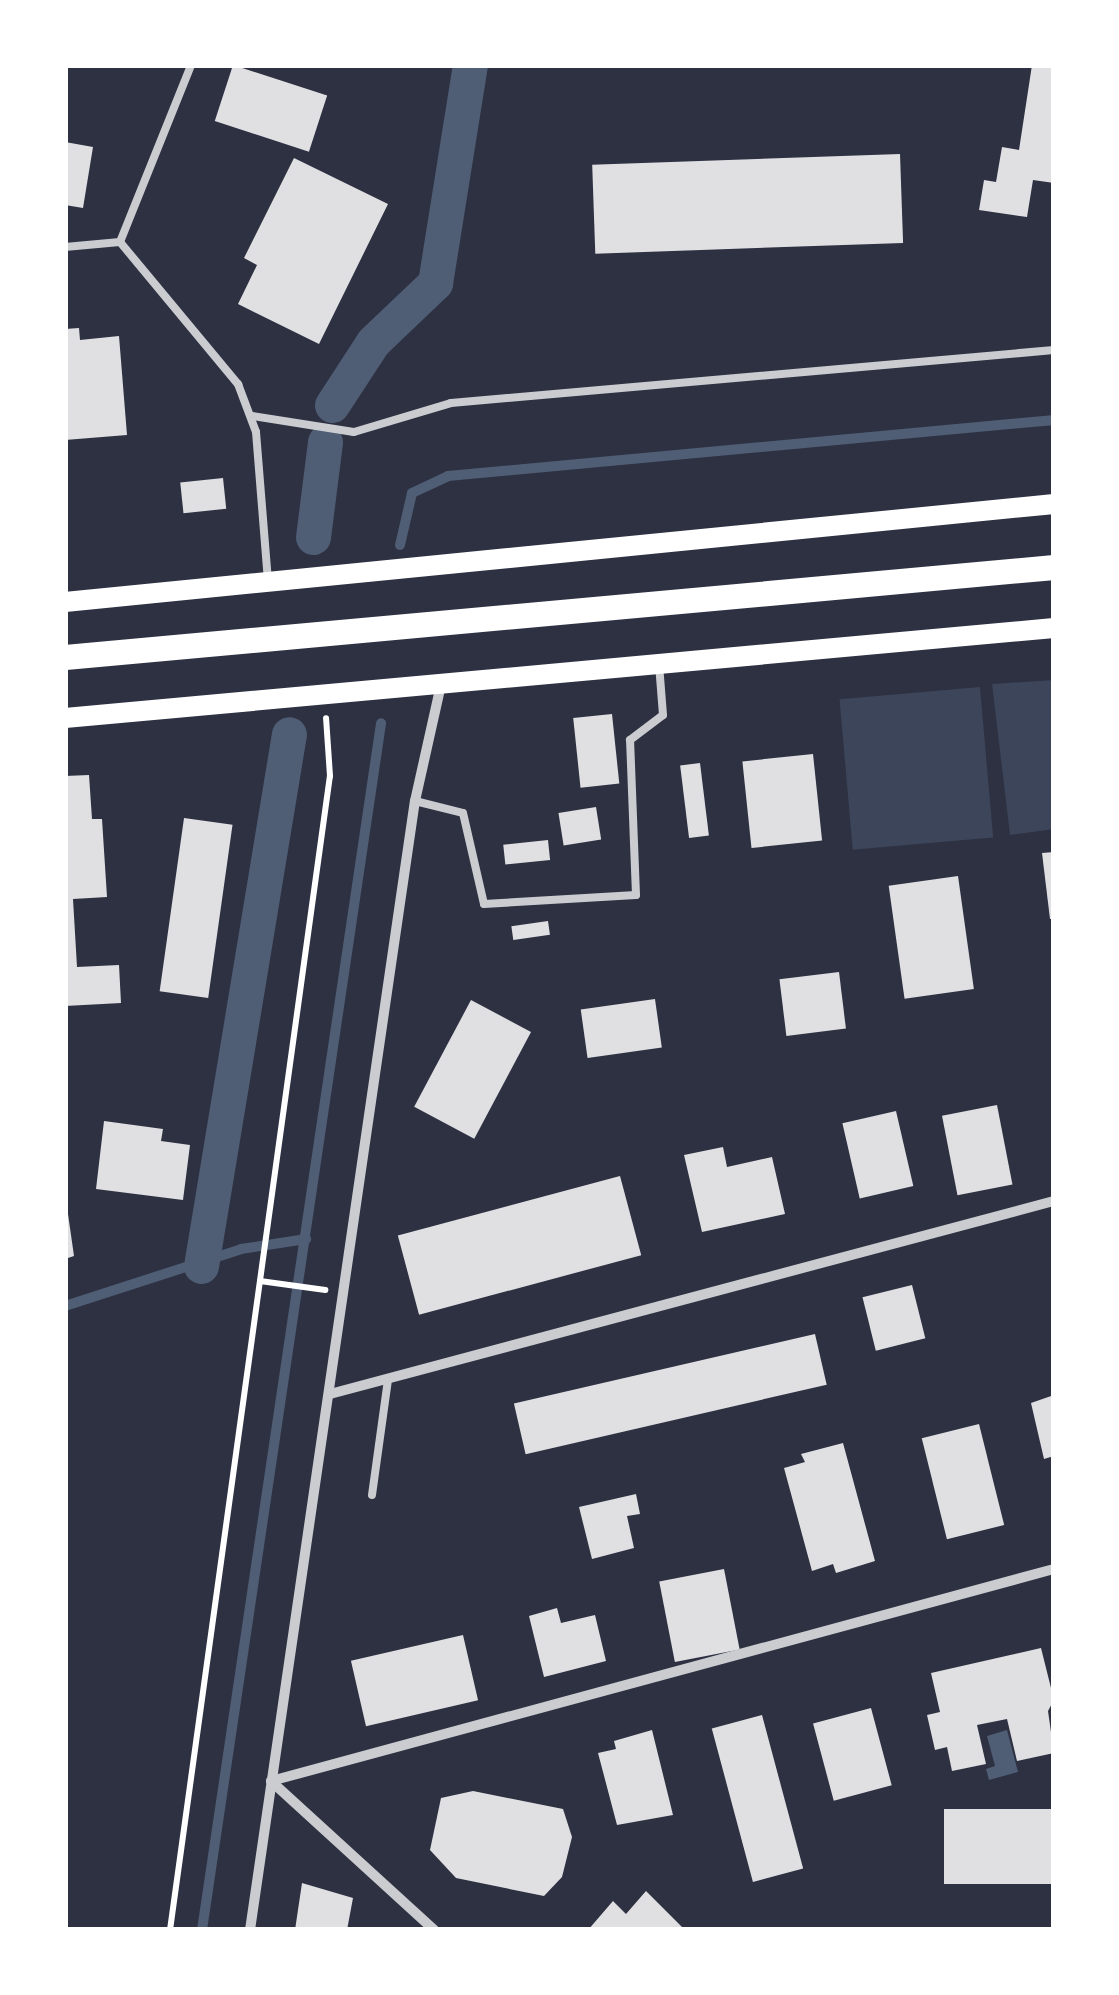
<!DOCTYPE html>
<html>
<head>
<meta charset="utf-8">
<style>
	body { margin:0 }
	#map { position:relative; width:1119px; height:1995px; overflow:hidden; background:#2d3142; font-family:Commissioner,sans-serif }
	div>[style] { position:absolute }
	.green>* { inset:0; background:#3c4559; transform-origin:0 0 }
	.water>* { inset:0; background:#4f5d75 }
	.stream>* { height:10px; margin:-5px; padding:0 5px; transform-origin:5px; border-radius:5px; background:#4f5d75 }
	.canal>* { height:35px; margin:-17.5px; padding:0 17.5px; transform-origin:17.5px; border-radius:17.5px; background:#4f5d75 }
	.building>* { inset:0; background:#e0e0e3; transform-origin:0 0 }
	.path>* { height:6px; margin:-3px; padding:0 3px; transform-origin:3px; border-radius:3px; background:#fff }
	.service>* { height:8px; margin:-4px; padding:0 4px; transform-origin:4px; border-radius:4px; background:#caccd0 }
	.minor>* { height:10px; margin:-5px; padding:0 5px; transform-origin:5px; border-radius:5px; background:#caccd0 }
	.secondary>* { height:20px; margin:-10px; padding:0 10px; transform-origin:10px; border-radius:10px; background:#fff }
	.primary>* { height:25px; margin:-12.5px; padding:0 12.5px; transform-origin:12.5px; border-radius:12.5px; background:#fff }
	span { translate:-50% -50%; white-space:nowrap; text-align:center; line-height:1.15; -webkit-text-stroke:10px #fff; paint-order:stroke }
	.frame { position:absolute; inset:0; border:68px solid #fff; pointer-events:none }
</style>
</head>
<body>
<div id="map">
	<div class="green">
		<div style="clip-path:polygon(1054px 680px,1054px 829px,1010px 835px,992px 684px)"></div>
		<div style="left:980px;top:687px;width:151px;height:141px;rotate:85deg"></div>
	</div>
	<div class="water">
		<div style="clip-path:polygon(1007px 1730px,1018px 1772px,989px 1780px,986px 1769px,995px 1766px,987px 1736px)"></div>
	</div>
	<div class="stream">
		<div style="left:400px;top:545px;width:53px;rotate:-77deg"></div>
		<div style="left:412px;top:493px;width:40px;rotate:-25deg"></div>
		<div style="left:448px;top:476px;width:609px;rotate:-5.28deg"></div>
		<div style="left:65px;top:1306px;width:185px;rotate:-17.9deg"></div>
		<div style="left:241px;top:1249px;width:66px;rotate:-8.7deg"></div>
		<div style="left:202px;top:1930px;width:1220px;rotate:-81.56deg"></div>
	</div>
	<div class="canal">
		<div style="left:332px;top:405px;width:75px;rotate:-56.9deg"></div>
		<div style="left:373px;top:342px;width:86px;rotate:-43.6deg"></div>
		<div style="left:435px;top:283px;width:221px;rotate:-80.9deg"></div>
		<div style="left:313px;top:537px;width:96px;rotate:-82.8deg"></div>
		<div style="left:201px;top:1266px;width:539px;rotate:-80.61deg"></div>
	</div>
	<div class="building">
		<div style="left:233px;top:65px;width:99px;height:59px;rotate:18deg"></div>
		<div style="clip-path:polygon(1032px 65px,1054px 65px,1054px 183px,1033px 180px,1027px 217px,979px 210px,984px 180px,996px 182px,1002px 147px,1019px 150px)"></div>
		<div style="clip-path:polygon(65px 142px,93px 147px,83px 208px,65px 205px)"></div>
		<div style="left:900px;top:154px;width:89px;height:308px;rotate:88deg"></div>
		<div style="clip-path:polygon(294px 158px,388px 204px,319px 344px,238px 304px,257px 265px,244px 258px)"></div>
		<div style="clip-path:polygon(79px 328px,80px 340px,119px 336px,127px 435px,65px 440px,65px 329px)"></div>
		<div style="left:223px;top:478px;width:31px;height:43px;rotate:84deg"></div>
		<div style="left:612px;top:714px;width:70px;height:39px;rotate:84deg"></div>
		<div style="left:813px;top:754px;width:87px;height:71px;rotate:84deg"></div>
		<div style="left:700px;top:763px;width:73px;height:20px;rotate:83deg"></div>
		<div style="clip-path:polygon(89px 775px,92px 819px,102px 819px,107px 897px,73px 899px,77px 967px,119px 965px,121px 1003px,65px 1006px,65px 776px)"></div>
		<div style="left:596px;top:807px;width:33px;height:38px;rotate:81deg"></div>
		<div style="left:184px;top:818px;width:49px;height:175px;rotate:8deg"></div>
		<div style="left:548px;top:840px;width:20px;height:45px;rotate:84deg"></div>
		<div style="clip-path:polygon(1054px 852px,1054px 919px,1050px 919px,1042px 853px)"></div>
		<div style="left:958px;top:876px;width:114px;height:70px;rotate:82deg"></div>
		<div style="left:548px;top:921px;width:14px;height:37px;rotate:82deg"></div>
		<div style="left:839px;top:972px;width:57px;height:60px;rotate:83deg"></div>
		<div style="left:655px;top:999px;width:49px;height:75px;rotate:82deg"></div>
		<div style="left:471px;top:1000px;width:68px;height:121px;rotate:28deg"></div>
		<div style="left:997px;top:1105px;width:81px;height:56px;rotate:79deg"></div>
		<div style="left:896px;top:1111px;width:77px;height:55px;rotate:77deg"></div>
		<div style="clip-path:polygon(104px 1121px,163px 1129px,161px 1141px,190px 1145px,183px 1200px,96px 1189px)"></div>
		<div style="clip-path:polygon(723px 1147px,727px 1167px,772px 1157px,785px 1214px,702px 1232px,684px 1155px)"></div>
		<div style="left:620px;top:1176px;width:82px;height:230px;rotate:75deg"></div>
		<div style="clip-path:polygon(67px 1207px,74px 1256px,65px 1259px,65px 1208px)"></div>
		<div style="left:912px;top:1285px;width:55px;height:51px;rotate:76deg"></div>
		<div style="left:815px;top:1334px;width:52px;height:309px;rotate:77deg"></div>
		<div style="clip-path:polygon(1054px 1395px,1054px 1456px,1044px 1459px,1031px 1403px)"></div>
		<div style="left:979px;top:1424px;width:104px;height:59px;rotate:76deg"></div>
		<div style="clip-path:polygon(843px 1443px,875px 1561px,836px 1573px,833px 1564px,812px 1571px,784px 1468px,805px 1462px,801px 1454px)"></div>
		<div style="clip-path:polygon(636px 1494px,640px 1514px,627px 1516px,634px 1548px,592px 1559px,579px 1507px)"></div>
		<div style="left:724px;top:1569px;width:82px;height:66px;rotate:79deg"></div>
		<div style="clip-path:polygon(557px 1608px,561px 1623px,595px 1615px,606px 1661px,544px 1677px,529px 1616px)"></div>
		<div style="left:463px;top:1635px;width:67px;height:115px;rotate:77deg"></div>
		<div style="clip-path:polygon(1041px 1648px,1054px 1700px,1048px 1711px,1054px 1753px,1017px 1761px,1007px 1719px,977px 1725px,986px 1764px,952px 1771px,947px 1747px,935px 1750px,927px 1715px,940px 1712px,931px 1673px)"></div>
		<div style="left:871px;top:1708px;width:80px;height:60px;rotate:75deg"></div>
		<div style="left:762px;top:1715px;width:159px;height:52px;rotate:75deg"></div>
		<div style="clip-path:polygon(652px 1730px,673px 1815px,617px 1825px,598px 1753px,616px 1749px,614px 1741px)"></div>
		<div style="clip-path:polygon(473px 1791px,563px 1809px,572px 1837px,562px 1877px,544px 1896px,456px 1878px,430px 1850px,441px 1798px)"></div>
		<div style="left:1054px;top:1809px;width:75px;height:110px;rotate:90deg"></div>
		<div style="clip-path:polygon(302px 1883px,353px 1898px,347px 1930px,295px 1930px)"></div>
		<div style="clip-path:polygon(646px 1891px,685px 1930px,588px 1930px,613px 1901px,626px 1914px)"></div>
	</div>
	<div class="path">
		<div style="left:260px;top:1281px;width:66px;rotate:7.9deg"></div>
		<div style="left:170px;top:1930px;width:1165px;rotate:-82.11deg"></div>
		<div style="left:330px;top:776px;width:58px;rotate:-93.9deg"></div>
	</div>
	<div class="service">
		<div style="left:120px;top:242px;width:191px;rotate:-68.1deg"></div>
		<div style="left:65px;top:247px;width:55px;rotate:-5.2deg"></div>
		<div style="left:120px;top:242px;width:185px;rotate:50.3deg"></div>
		<div style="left:238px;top:384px;width:51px;rotate:69.4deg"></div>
		<div style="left:256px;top:432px;width:148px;rotate:85.4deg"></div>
		<div style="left:252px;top:416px;width:103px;rotate:8.9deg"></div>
		<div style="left:354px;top:432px;width:101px;rotate:-16.6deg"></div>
		<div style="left:451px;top:403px;width:605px;rotate:-5.02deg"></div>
		<div style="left:415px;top:801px;width:49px;rotate:14deg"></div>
		<div style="left:463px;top:813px;width:93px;rotate:77deg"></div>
		<div style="left:484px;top:904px;width:152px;rotate:-3.4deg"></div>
		<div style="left:636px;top:895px;width:155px;rotate:-92.2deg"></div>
		<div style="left:630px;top:740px;width:41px;rotate:-37.1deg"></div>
		<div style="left:663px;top:715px;width:51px;rotate:-94.5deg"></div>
		<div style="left:372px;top:1495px;width:117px;rotate:-82.1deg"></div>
	</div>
	<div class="minor">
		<div style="left:330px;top:1394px;width:749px;rotate:-14.93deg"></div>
		<div style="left:271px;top:1781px;width:811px;rotate:-15.15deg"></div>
		<div style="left:271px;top:1781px;width:221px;rotate:42.4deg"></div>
		<div style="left:250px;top:1930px;width:1141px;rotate:-81.69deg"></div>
		<div style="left:415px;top:801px;width:119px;rotate:-77.4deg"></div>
	</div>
	<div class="secondary">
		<div style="left:65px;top:602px;width:994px;rotate:-5.66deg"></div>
		<div style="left:65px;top:718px;width:993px;rotate:-5.2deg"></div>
	</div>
	<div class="primary">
		<div style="left:65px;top:657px;width:993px;rotate:-5.2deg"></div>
	</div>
	<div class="frame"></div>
</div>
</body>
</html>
